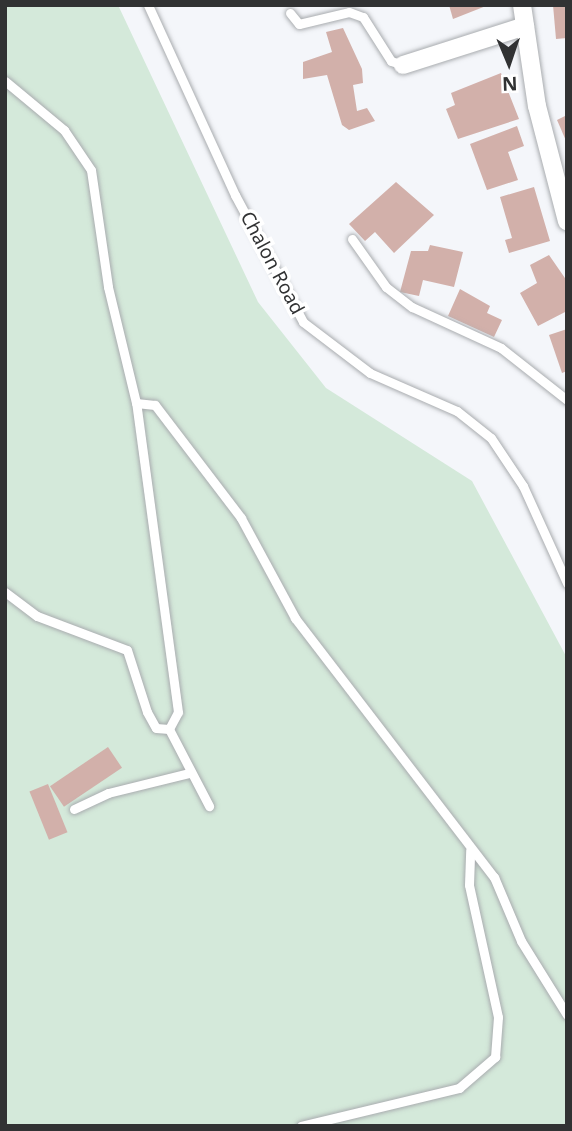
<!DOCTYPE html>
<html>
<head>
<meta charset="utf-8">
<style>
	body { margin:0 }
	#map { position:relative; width:572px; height:1131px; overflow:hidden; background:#f4f6fa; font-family:"Noto Sans",sans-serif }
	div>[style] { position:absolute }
	.green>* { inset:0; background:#d4e9da }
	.building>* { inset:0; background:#d2b0aa; transform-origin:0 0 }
	.roads { filter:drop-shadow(0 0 2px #a9acaf) drop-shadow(0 0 2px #a9acaf) }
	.service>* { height:9px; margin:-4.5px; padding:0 4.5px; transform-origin:4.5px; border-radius:4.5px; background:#fff }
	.minor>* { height:18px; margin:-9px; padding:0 9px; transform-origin:9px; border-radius:9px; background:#fff }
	span { translate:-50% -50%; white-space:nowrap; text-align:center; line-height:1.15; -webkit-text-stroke:7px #fff; paint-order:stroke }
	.street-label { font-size:19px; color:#313233 }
	.frame { position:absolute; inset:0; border:7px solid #313233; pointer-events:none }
	.north { position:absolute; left:474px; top:28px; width:70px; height:70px; -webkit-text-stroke:5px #fff; paint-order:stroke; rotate:178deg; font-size:19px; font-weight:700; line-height:28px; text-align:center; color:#313233 }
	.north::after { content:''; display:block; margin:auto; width:24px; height:32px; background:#313233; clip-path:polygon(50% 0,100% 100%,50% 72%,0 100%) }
</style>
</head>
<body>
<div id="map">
	<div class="green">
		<div style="clip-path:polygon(5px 5px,118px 5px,258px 302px,326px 388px,472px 481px,567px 658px,567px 1126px,5px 1126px)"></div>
	</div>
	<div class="building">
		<div style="clip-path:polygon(449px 5px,486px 5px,486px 6px,453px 19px)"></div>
		<div style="clip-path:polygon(553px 5px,567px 5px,567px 38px,556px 39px)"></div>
		<div style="clip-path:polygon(343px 28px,362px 69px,363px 83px,353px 85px,357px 111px,367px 108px,375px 121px,349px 130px,342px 125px,327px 75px,303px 79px,303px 62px,332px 52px,326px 32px)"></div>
		<div style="clip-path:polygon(501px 73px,519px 119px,458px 139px,446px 109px,455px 105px,451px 93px)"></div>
		<div style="clip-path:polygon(567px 115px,567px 143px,557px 120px)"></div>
		<div style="clip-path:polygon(517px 126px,524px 146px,508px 152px,518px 180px,487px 190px,470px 144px)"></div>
		<div style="clip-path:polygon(396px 182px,434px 215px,394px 253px,375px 232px,365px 241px,349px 224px)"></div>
		<div style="clip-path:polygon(534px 187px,550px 241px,509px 253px,505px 240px,512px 238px,500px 197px)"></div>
		<div style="clip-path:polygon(430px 245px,463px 252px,454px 287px,423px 280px,419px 296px,400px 292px,411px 251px,428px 251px)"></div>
		<div style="clip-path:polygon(549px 255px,567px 281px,567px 311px,538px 326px,520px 293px,537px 283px,530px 265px)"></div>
		<div style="clip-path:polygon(460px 289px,490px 306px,487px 313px,502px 320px,494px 337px,448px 316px)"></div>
		<div style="clip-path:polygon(567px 329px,567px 371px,562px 373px,549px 335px)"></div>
		<div style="left:108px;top:747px;width:25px;height:70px;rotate:56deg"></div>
		<div style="left:48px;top:784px;width:52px;height:20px;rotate:68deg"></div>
	</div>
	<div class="roads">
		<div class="service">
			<div style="left:148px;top:5px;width:209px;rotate:65.4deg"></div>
			<div style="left:235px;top:195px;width:144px;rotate:61.8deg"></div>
			<div style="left:303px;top:322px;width:84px;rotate:37.3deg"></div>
			<div style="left:370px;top:373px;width:95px;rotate:23.6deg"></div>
			<div style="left:457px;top:411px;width:43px;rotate:38.5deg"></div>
			<div style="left:491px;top:438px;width:58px;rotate:56.3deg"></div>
			<div style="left:523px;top:486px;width:107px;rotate:65.6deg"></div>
			<div style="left:290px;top:13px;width:14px;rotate:51deg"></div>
			<div style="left:299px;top:24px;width:51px;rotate:-13.5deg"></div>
			<div style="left:349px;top:12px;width:15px;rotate:20deg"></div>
			<div style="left:363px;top:17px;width:52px;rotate:57.5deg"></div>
			<div style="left:391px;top:61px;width:13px;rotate:18deg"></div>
			<div style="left:5px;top:81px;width:77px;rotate:39.7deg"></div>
			<div style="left:64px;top:130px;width:48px;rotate:56deg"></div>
			<div style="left:91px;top:170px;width:118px;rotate:81.7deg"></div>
			<div style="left:108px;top:287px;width:119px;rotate:76.4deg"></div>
			<div style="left:136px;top:403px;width:19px;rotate:6deg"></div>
			<div style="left:155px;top:405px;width:142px;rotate:52.7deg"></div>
			<div style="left:241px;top:518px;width:114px;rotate:61.6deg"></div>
			<div style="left:295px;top:618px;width:327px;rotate:52.5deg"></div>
			<div style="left:494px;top:877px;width:69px;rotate:67.1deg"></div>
			<div style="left:521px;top:941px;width:87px;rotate:58.1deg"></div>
			<div style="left:352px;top:239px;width:59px;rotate:54.7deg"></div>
			<div style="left:386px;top:287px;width:33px;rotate:38deg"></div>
			<div style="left:412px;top:307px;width:98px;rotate:24.7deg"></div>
			<div style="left:501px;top:348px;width:84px;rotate:38.2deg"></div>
			<div style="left:5px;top:592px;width:40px;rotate:37deg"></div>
			<div style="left:37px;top:616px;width:96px;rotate:20.7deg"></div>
			<div style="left:127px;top:650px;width:65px;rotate:72.1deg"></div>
			<div style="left:147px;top:712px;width:18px;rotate:61deg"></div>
			<div style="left:156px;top:728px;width:13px;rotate:4deg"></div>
			<div style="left:169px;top:729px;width:19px;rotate:-62deg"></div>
			<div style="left:178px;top:712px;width:312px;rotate:-97.7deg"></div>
			<div style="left:169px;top:729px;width:87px;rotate:62.5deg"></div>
			<div style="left:74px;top:809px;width:38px;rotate:-25deg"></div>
			<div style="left:108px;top:793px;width:83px;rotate:-13.9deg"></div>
			<div style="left:301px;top:1126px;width:163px;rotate:-13.5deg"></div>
			<div style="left:459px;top:1088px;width:48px;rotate:-40.7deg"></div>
			<div style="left:495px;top:1057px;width:40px;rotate:-85.7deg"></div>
			<div style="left:498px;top:1017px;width:135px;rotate:-102.4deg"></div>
			<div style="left:469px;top:885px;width:35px;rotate:-88deg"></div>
		</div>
		<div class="minor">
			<div style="left:522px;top:5px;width:102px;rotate:81.6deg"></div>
			<div style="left:537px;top:106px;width:119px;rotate:75.4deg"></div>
			<div style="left:403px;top:65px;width:128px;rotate:-17.7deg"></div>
		</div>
	</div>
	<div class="street-label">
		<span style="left:272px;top:263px;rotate:62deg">Chalon Road</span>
	</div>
	<div class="frame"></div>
	<div class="north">N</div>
</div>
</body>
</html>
